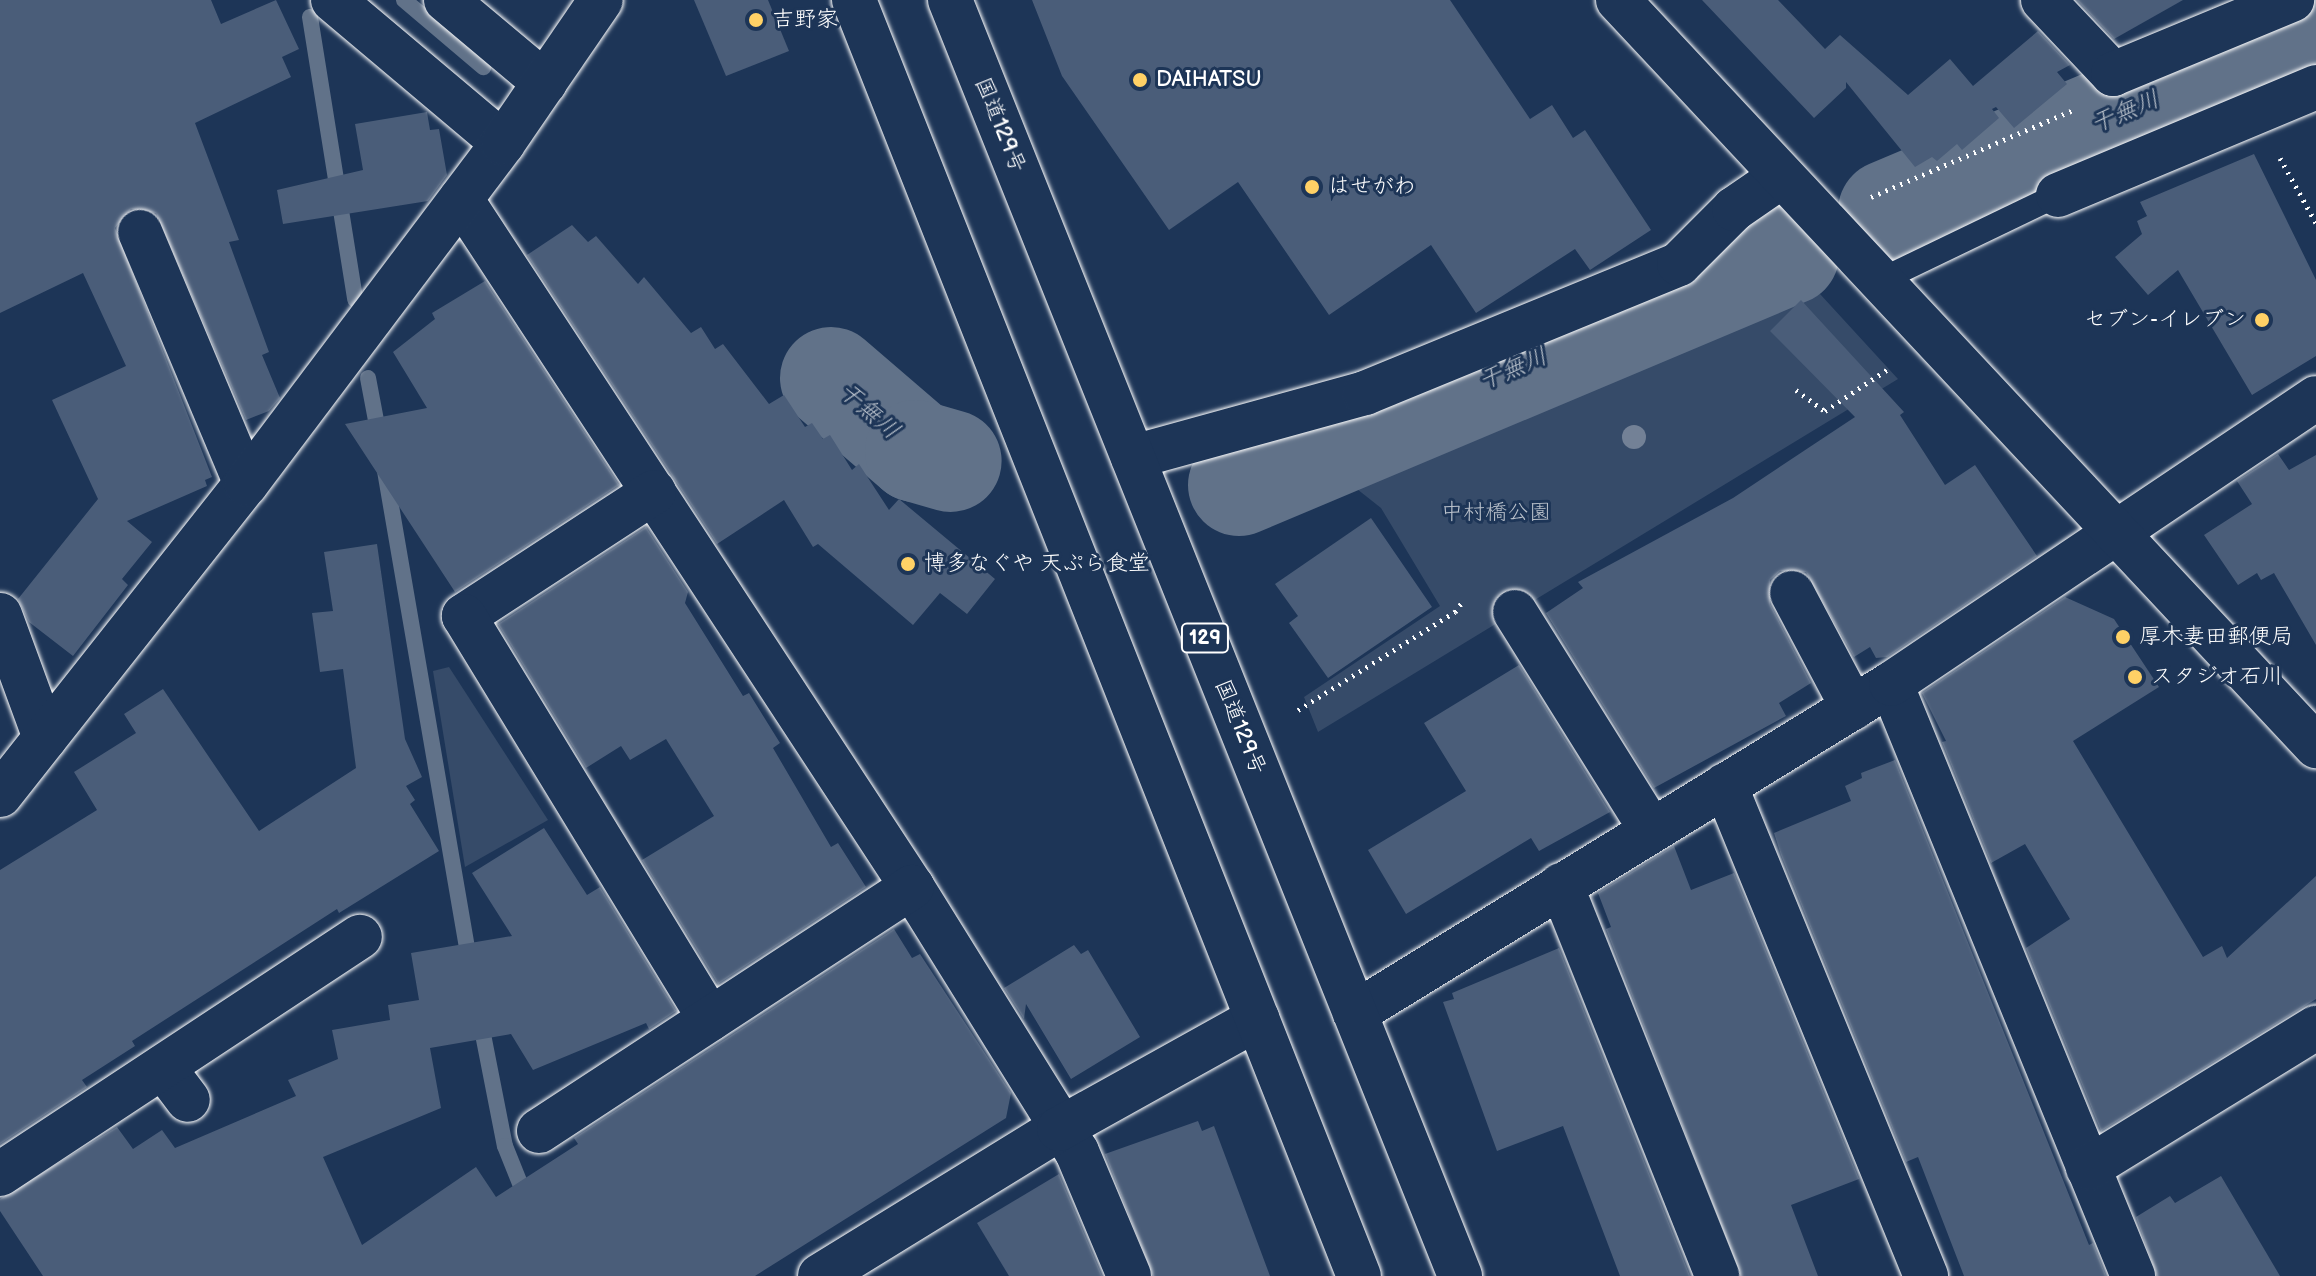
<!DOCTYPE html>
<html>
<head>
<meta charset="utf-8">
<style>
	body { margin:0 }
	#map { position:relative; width:2316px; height:1276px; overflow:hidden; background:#1d3557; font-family:"Balsamiq Sans","Klee One",sans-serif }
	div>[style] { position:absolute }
	.green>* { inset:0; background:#364b69 }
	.stream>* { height:16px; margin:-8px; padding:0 8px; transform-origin:8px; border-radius:8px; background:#617289 }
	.river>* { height:102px; margin:-51px; padding:0 51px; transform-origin:51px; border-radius:51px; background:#617289 }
	.building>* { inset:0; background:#4a5d79 }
	.path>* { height:5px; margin-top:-2.5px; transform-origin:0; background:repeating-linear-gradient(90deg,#fff 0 2px,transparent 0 8px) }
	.roads { filter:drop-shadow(0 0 2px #fff) drop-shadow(0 0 2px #fff) }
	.lane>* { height:24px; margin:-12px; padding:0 12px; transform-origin:12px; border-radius:12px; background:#1d3557 }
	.street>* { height:44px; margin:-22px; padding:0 22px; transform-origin:22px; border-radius:22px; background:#1d3557 }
	.secondary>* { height:44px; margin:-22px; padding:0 22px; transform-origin:22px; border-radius:22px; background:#1d3557 }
	.highway>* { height:44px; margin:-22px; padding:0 22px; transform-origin:22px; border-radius:22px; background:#1d3557 }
	.trees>* { width:24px; height:24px; margin:-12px; border-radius:50%; background:#738196 }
	.dots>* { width:22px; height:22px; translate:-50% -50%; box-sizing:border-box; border:4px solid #1d3557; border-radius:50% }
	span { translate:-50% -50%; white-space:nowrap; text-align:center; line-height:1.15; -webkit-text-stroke:6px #1d3557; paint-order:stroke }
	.shield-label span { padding:2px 6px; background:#1d3557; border:2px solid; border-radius:6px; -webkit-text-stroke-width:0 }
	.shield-label { font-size:20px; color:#fff; font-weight:700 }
	.poi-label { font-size:22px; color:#fff }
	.left { translate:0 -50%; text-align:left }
	.right { translate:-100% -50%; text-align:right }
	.street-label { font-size:22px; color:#fff }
	.park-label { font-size:22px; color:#b9c0ca }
	.water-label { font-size:24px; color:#b8c0ca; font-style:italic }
</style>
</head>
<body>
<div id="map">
	<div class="green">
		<div style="clip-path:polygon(1809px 282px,1898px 379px,1318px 732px,1304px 697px,1440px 606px,1381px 508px,1338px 474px)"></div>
		<div style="clip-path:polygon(449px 667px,548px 820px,465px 867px,433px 671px)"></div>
	</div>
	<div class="stream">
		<div style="left:404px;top:0;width:104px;rotate:40.3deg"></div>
		<div style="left:310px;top:17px;width:286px;rotate:80.9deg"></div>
		<div style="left:368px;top:378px;width:59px;rotate:79.3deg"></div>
		<div style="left:385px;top:471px;width:501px;rotate:80.24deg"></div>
		<div style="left:480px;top:1019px;width:129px;rotate:78.9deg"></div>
		<div style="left:505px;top:1146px;width:59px;rotate:68.2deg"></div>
	</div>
	<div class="river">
		<div style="left:1889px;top:211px;width:463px;rotate:-22.9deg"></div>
		<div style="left:831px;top:378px;width:112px;rotate:40.7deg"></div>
		<div style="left:916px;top:451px;width:36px;rotate:16deg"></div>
		<div style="left:1239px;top:485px;width:596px;rotate:-22.82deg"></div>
	</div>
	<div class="building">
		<div style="clip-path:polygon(0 0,211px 0,221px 24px,276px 0,299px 49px,282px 57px,291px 77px,195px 123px,239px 240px,229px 242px,269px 352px,262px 355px,280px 398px,269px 411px,246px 420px,156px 213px,131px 209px,115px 228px,212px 477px,205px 480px,207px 486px,127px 521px,152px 542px,122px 579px,128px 585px,73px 656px,29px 622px,18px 599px,98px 499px,52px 400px,126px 366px,83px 273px,0 313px)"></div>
		<div style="clip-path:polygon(694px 0,768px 0,789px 51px,726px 76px)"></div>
		<div style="clip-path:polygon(1032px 0,1450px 0,1530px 119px,1552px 105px,1573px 138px,1585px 130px,1651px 230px,1590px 270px,1575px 249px,1476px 313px,1431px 245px,1329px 315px,1238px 182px,1169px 230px,1062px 76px)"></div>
		<div style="clip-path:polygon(1702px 0,1778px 0,1825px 49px,1840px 35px,1908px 95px,1950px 59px,1973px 86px,2038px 31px,2070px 65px,2057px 72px,2067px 84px,2014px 128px,1996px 107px,1992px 109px,1999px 118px,1962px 150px,1957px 144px,1937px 161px,1932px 157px,1915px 167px,1846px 82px,1846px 88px,1814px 118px)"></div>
		<div style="clip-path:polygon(2077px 0,2183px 0,2114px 39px)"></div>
		<div style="clip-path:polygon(427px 112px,430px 130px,439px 129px,447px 175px,428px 201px,283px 224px,277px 190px,363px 170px,355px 124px)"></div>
		<div style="clip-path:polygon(2254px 154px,2316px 280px,2316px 356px,2252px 395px,2178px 270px,2148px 295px,2115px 257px,2142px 234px,2137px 221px,2147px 216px,2140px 202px)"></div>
		<div style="clip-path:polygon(572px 225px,588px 242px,596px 236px,638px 284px,644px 277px,691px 333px,701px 327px,715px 349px,723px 344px,769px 404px,784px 395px,805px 427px,812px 423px,823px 439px,830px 435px,852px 470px,859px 464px,889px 510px,899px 499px,995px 579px,967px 614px,940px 593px,913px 625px,818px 544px,813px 547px,784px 500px,717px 544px,527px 255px)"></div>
		<div style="clip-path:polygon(485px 281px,619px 485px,455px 592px,345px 424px,427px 408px,393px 352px,435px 319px,432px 313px)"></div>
		<div style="clip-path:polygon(1801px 300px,1904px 412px,1900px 415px,1945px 485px,1975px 465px,2037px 556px,1887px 657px,1876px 658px,1870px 647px,1854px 657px,1806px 572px,1780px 571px,1770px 580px,1770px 604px,1811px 683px,1779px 703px,1786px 716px,1654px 788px,1546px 613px,1583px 588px,1578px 582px,1733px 498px,1855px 417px,1770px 331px)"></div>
		<div style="clip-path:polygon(2278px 454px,2289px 470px,2316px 455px,2316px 645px,2274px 573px,2261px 580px,2257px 573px,2238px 585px,2204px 535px,2252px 504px,2237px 481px)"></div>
		<div style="clip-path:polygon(1371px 518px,1432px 607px,1328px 678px,1289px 623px,1298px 616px,1275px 584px)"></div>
		<div style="clip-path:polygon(646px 527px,688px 592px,685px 603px,743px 696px,749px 693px,780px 743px,773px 748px,831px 847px,838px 843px,866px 887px,718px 984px,642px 860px,714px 816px,666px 739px,630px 760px,621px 746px,586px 768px,498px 624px)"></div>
		<div style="clip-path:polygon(377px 544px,405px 739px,422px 777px,406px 786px,415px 800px,410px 804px,439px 851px,339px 913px,337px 909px,132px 1041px,135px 1046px,82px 1080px,87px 1087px,0 1144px,0 870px,97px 810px,74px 772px,136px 733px,124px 714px,163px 689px,259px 831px,356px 768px,343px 669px,320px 672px,312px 613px,333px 611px,324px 552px)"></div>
		<div style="clip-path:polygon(2065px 597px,2114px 619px,2159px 687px,2073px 741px,2203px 957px,2222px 946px,2227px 958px,2316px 876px,2316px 999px,2101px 1131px,2026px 948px,2070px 919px,2025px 844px,1991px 863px,1942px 742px,1946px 741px,1922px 693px)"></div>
		<div style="clip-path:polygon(1519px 665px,1610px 812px,1539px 851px,1531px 838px,1406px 914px,1368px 850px,1466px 791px,1424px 723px)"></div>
		<div style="clip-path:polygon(1895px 760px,2089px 1245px,2093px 1243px,2106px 1276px,1964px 1276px,1918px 1157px,1906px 1162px,1781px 855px,1774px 833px,1851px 801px,1845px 786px,1862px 778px,1861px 773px)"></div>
		<div style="clip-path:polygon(544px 828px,587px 895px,600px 887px,676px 1011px,649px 1029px,646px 1023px,533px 1070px,511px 1034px,430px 1048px,441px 1108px,323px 1157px,362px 1245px,476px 1167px,496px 1197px,578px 1144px,574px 1138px,894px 929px,912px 958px,920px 954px,1011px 1093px,1006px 1118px,755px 1276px,43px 1276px,0 1211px,0 1199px,117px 1127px,133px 1149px,162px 1130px,175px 1148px,296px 1096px,288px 1080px,338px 1059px,332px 1030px,390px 1020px,388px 1005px,419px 1000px,411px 953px,512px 936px,472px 873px)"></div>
		<div style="clip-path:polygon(1674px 846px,1691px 890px,1734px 873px,1859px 1179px,1791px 1205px,1818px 1276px,1741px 1276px,1606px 929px,1611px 927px,1598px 893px)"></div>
		<div style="clip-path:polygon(1074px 945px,1081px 954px,1088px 950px,1140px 1037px,1071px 1079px,1026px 1004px,1024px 1019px,1004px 988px)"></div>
		<div style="clip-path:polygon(1559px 948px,1690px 1276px,1620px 1276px,1563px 1126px,1497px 1151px,1443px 1002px,1454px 999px,1452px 993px)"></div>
		<div style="clip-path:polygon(1198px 1121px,1202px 1131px,1214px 1126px,1270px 1276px,1153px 1276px,1105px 1154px)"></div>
		<div style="clip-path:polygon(1059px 1174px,1102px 1276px,1009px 1276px,977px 1223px)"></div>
		<div style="clip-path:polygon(2221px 1176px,2280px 1276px,2157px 1276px,2136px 1217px,2170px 1196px,2175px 1203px)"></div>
	</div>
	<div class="path">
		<div style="left:2280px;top:158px;width:74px;rotate:61deg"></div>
		<div style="left:1871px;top:197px;width:222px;rotate:-23.3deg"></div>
		<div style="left:1796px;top:390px;width:36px;rotate:36deg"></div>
		<div style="left:1825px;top:411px;width:79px;rotate:-33.7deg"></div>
		<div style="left:1298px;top:710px;width:185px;rotate:-32deg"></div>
		<div style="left:1455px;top:612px;width:14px;rotate:-54deg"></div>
	</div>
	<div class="roads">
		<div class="lane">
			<div style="left:1881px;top:280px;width:196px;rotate:-25.7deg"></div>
		</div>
		<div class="street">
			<div style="left:333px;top:0;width:222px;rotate:40.1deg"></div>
			<div style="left:446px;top:0;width:129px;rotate:40deg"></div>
			<div style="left:2043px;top:0;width:102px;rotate:46.6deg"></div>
			<div style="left:2113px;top:74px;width:194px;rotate:-22.5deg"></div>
			<div style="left:2058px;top:195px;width:280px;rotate:-22.7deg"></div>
			<div style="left:461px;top:199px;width:823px;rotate:56.75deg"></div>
			<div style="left:912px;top:887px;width:312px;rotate:58.1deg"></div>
			<div style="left:1077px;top:1152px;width:134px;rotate:67.2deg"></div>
			<div style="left:140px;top:232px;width:273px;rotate:67.2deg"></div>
			<div style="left:1133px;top:457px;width:241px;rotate:-15.4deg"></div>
			<div style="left:1365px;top:393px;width:339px;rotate:-22.3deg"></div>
			<div style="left:1679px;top:264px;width:78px;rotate:-45deg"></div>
			<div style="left:1734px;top:209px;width:58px;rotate:-34.5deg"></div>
			<div style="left:654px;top:492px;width:227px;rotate:146.9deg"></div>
			<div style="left:464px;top:616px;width:472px;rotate:58.6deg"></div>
			<div style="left:1792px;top:593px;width:130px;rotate:62.1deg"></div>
			<div style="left:1515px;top:612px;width:257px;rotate:58deg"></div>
			<div style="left:0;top:615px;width:131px;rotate:69.9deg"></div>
			<div style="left:1891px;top:684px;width:640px;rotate:67.77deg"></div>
			<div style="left:1725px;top:785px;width:531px;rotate:67.74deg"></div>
			<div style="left:0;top:795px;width:397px;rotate:-51.7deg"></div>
			<div style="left:246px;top:484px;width:427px;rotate:-53deg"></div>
			<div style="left:503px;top:143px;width:173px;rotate:-55.6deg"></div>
			<div style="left:1561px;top:885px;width:421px;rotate:68.2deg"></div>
			<div style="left:1355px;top:1013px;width:629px;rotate:-31.54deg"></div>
			<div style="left:1891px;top:684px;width:512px;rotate:-33.94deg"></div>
			<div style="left:163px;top:1067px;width:41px;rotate:52.9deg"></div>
			<div style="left:539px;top:1131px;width:446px;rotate:-33.2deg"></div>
			<div style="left:2088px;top:1168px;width:268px;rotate:-31.6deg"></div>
			<div style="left:0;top:1174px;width:431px;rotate:-33.4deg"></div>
			<div style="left:820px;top:1276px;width:281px;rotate:-31.6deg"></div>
			<div style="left:1059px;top:1129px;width:227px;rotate:-29.1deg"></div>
		</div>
		<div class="secondary">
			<div style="left:1618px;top:0;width:1022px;rotate:46.9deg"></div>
		</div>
		<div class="highway">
			<div style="left:854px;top:0;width:1372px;rotate:68.41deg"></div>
			<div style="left:950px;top:0;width:1374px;rotate:68.21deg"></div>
		</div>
	</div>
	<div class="trees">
		<div style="left:1634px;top:437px"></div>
	</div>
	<div class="dots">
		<div style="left:756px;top:20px;background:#ffd166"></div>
		<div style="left:1140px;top:80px;background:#ffd166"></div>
		<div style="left:1312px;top:187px;background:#ffd166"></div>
		<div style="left:2262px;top:320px;background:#ffd166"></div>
		<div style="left:908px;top:564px;background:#ffd166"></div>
		<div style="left:2123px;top:637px;background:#ffd166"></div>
		<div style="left:2135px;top:677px;background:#ffd166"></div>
	</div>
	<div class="shield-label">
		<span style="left:1205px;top:638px">129</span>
	</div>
	<div class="poi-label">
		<span class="left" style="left:772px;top:20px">吉野家</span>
		<span class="left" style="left:1156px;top:80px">DAIHATSU</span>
		<span class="left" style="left:1328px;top:187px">はせがわ</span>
		<span class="right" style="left:2246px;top:320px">セブン-イレブン</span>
		<span class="left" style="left:924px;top:564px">博多なぐや 天ぷら食堂</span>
		<span class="left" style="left:2139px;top:637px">厚木妻田郵便局</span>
		<span class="left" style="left:2151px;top:677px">スタジオ石川</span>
	</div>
	<div class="street-label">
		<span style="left:1000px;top:125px;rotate:68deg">国道129号</span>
		<span style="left:1240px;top:727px;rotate:68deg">国道129号</span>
	</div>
	<div class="park-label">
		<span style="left:1496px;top:513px">中村橋公園</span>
	</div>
	<div class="water-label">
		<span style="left:2125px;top:112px;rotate:-23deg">干無川</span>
		<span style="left:1513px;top:369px;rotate:-23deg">干無川</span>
		<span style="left:869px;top:411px;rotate:41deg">干無川</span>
	</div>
</div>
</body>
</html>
